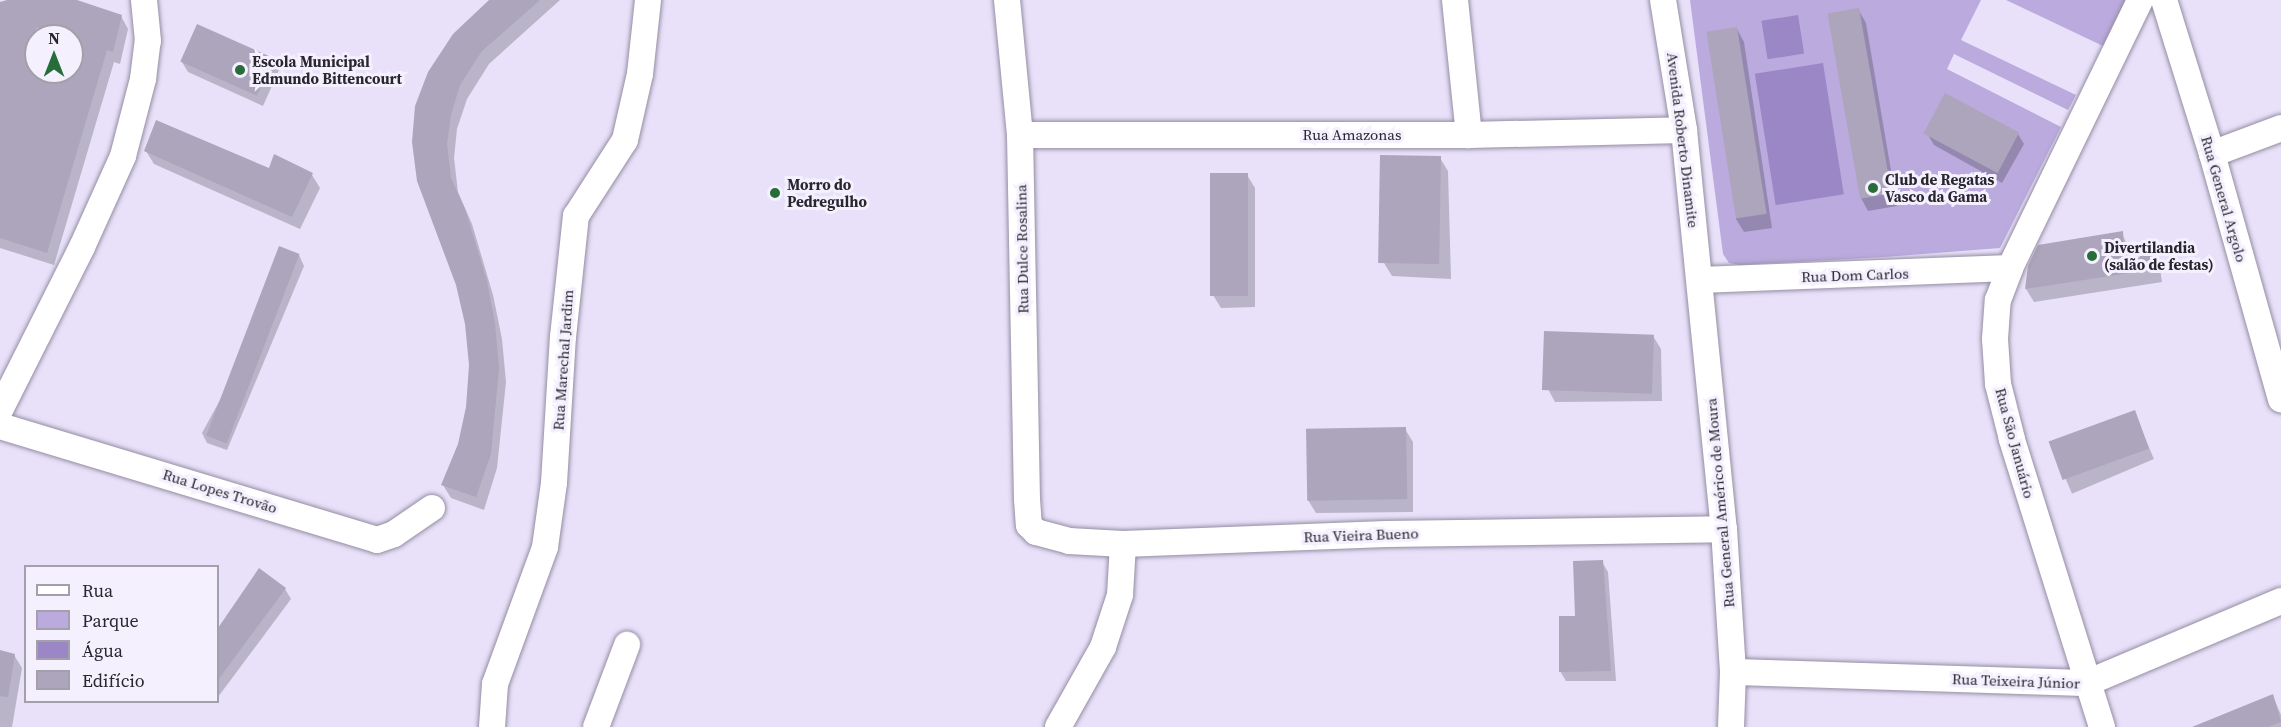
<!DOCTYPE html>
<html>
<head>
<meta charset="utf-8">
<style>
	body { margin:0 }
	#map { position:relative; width:2281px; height:727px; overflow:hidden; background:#e8e1f9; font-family:"Source Serif 4",serif }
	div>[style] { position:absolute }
	.green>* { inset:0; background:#baaade }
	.water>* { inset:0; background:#9b86c6; transform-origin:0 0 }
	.shadow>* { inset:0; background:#0003; transform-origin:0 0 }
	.building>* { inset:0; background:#aca5bb; transform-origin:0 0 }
	.roads { filter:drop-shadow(0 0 2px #948da3) drop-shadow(0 0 2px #948da3) }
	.minor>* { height:26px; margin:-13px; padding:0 13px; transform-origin:13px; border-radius:13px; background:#fff }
	.dots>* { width:16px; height:16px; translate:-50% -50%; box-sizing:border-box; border:3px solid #f4f0fe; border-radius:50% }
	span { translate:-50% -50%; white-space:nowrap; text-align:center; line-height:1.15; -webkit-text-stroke:6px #f4f0fe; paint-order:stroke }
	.poi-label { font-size:15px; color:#29262f; font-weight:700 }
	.left { translate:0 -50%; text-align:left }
	.street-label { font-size:15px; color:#29262f }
	.legend { position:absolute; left:24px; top:565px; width:195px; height:138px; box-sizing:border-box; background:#f4f0fe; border:2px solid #a39fab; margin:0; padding:8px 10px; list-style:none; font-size:18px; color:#29262f }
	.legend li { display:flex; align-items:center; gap:12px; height:30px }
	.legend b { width:30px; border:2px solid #a39fab }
	.north { position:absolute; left:24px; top:24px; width:60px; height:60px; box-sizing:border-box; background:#f4f0fe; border:2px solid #a39fab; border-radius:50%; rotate:0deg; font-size:16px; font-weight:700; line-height:24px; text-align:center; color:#29262f }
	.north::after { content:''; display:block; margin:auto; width:21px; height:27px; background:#266d39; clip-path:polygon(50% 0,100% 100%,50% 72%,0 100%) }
</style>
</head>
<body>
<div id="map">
	<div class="green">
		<div style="clip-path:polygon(1690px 0,1981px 0,1961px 40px,2076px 95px,2068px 110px,1954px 54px,1947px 69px,2061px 127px,2000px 248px,1885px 257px,1740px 265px,1729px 263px,1723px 254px)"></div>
		<div style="clip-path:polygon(2006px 0,2127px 0,2103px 46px)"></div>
	</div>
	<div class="water">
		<div style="left:1798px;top:15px;width:39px;height:37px;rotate:81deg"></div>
		<div style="left:1823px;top:63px;width:133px;height:69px;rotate:81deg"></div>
	</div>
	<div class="shadow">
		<div style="clip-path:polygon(evenodd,13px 0,72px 0,121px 16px,128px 29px,120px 64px,114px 62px,54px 265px,0 248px,0 4px,13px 0,36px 36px,72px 36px,72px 72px,36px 72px,36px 36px)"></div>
		<div style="clip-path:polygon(492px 0,560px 0,489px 64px,467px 99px,457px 129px,454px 158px,458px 192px,472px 224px,493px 295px,502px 339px,506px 382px,497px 468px,484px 510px,451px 498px,443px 485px,459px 445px,468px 407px,470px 365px,466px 324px,458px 285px,418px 180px)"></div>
		<div style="clip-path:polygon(1858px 9px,1866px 23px,1897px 206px,1868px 211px,1861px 198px)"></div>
		<div style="clip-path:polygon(1737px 29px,1744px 42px,1772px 228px,1744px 232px,1736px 219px)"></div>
		<div style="clip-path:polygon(273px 59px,279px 70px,263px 106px,188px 72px,182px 62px)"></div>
		<div style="clip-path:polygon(2018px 134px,2024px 144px,2002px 183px,1934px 145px,1928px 135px)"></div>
		<div style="clip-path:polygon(146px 151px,312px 175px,320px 188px,300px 229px,154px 164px)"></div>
		<div style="clip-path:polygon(1440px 158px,1448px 171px,1451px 279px,1392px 276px,1384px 263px)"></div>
		<div style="clip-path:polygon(1247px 175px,1255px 188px,1255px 307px,1221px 308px,1213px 295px)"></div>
		<div style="clip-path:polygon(2122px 233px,2130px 252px,2151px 248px,2159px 261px,2162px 282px,2034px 302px,2026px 289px,2029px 267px)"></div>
		<div style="clip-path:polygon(299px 255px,304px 266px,227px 450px,207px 443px,202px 433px)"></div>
		<div style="clip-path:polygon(1653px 336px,1661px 349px,1662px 401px,1555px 402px,1548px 389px)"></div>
		<div style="left:2134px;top:412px;width:51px;height:89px;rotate:67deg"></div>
		<div style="clip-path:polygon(1405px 429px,1413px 442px,1413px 512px,1316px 513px,1308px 500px,1307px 430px)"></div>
		<div style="clip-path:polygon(1602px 562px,1608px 572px,1616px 681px,1566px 681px,1560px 671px,1576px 618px)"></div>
		<div style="clip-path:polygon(259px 570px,285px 589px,291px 599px,218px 697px,218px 631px)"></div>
		<div style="clip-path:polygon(0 651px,14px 655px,22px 668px,12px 727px,0 727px)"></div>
		<div style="clip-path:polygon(2273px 696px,2281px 715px,2281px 727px,2194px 727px)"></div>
	</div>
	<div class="building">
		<div style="clip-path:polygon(evenodd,7px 0,77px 0,122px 15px,113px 52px,107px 50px,47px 253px,0 238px,0 2px,7px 0,36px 27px,63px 36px,72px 36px,72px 72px,36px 72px,36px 27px)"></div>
		<div style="clip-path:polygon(489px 0,540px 0,482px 51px,460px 85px,451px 115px,447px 144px,451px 178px,465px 209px,487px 281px,495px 324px,499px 368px,491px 454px,476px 497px,441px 485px,458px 444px,466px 407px,469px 365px,465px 324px,456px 285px,417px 181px,412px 142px,415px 106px,428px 72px,453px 34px)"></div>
		<div style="left:1859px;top:8px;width:188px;height:32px;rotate:80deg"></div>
		<div style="left:197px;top:24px;width:84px;height:41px;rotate:24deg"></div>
		<div style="left:1737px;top:27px;width:189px;height:31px;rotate:81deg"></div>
		<div style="left:1945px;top:93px;width:84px;height:46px;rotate:28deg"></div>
		<div style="clip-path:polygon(156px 120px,269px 168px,274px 154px,313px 173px,292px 217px,144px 151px)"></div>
		<div style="left:1380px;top:155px;width:61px;height:108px;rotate:1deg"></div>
		<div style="left:1210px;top:173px;width:38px;height:123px"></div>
		<div style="clip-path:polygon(2123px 231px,2124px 251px,2152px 246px,2155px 269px,2025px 289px,2028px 266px,2038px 245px)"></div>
		<div style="left:279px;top:246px;width:22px;height:203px;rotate:21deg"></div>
		<div style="left:1544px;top:331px;width:110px;height:59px;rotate:2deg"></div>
		<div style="left:2135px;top:410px;width:41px;height:92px;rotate:70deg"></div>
		<div style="left:1406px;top:427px;width:72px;height:100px;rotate:89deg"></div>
		<div style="clip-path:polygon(1603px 560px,1611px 671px,1559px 672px,1559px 616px,1575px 616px,1573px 561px)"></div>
		<div style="clip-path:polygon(259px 568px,286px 588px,218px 680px,218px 628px)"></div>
		<div style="clip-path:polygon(0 650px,15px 654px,8px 697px,0 696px)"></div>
		<div style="clip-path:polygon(2273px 694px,2281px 722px,2268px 727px,2192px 727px)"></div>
	</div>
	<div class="roads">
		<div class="minor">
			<div style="left:1007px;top:0;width:136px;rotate:84.5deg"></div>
			<div style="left:1020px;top:135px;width:364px;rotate:88.9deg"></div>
			<div style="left:1027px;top:499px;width:26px;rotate:86deg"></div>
			<div style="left:1029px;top:525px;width:10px;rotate:45deg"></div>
			<div style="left:1036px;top:532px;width:34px;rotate:15deg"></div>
			<div style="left:1069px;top:541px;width:54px;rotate:3.2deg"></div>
			<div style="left:1123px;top:544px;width:263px;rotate:-2.2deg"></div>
			<div style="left:1386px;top:534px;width:338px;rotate:-0.8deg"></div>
			<div style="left:1455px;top:0;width:136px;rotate:84.1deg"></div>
			<div style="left:1663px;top:0;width:132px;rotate:80.8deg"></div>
			<div style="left:1684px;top:130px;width:401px;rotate:84.3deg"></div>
			<div style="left:1724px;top:529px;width:143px;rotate:86.4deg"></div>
			<div style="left:1733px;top:672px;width:55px;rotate:92.1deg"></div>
			<div style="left:2164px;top:0;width:161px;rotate:72.7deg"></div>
			<div style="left:2212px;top:154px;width:255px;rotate:74.3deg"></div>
			<div style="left:1020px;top:135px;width:449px"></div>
			<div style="left:1469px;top:135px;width:215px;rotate:-1.3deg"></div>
			<div style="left:2212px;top:154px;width:74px;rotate:-20.6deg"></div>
			<div style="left:1700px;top:280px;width:310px;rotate:-2.2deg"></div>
			<div style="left:0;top:410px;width:182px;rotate:-63.3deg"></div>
			<div style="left:82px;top:247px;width:100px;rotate:-65.7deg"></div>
			<div style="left:123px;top:156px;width:80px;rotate:-75.4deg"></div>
			<div style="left:143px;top:79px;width:38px;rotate:-83deg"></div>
			<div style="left:148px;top:41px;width:41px;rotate:-95.6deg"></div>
			<div style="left:0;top:426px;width:394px;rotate:16.8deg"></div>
			<div style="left:377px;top:540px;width:18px;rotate:-19deg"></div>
			<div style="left:394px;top:534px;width:46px;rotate:-34.4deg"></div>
			<div style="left:1733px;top:672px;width:354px;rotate:1.8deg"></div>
			<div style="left:2087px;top:683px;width:211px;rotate:-22.9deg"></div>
			<div style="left:492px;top:727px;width:43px;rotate:-86deg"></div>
			<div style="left:495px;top:684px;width:146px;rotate:-69.9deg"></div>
			<div style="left:545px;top:547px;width:65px;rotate:-82deg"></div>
			<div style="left:554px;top:483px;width:146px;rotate:-86.5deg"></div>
			<div style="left:563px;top:337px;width:122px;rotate:-83.9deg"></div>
			<div style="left:576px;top:216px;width:90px;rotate:-57.2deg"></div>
			<div style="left:625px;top:140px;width:68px;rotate:-77.2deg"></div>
			<div style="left:640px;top:74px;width:74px;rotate:-83.8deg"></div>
			<div style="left:596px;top:727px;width:88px;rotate:-69.3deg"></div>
			<div style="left:1058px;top:727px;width:92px;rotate:-60.6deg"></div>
			<div style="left:1103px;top:647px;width:55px;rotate:-71.9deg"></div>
			<div style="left:1120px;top:595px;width:51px;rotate:-86.6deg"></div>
			<div style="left:2102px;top:727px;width:302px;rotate:-107.4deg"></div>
			<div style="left:2012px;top:439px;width:57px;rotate:-104.3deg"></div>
			<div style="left:1998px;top:384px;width:45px;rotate:-93.8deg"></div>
			<div style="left:1995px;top:339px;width:39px;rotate:-86deg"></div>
			<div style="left:1998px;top:300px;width:34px;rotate:-69deg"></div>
			<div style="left:2010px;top:268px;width:298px;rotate:-64.1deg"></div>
		</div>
	</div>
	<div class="dots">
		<div style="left:240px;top:70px;background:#266d39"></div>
		<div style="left:1873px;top:188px;background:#266d39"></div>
		<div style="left:775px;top:193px;background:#266d39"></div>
		<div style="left:2092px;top:256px;background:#266d39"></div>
	</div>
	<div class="poi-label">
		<span class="left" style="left:252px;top:70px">Escola Municipal<br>Edmundo Bittencourt</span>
		<span class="left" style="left:1885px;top:188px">Club de Regatas<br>Vasco da Gama</span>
		<span class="left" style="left:787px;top:193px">Morro do<br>Pedregulho</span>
		<span class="left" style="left:2104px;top:256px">Divertilandia<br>(salão de festas)</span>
	</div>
	<div class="street-label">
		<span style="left:1352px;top:135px">Rua Amazonas</span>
		<span style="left:1683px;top:140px;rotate:83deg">Avenida Roberto Dinamite</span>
		<span style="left:2224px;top:199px;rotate:74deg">Rua General Argolo</span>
		<span style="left:1022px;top:249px;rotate:-91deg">Rua Dulce Rosalina</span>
		<span style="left:1855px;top:275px;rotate:-2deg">Rua Dom Carlos</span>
		<span style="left:563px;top:360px;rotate:-86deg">Rua Marechal Jardim</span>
		<span style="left:2015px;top:443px;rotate:75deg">Rua São Januário</span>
		<span style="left:220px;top:491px;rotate:17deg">Rua Lopes Trovão</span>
		<span style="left:1720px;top:503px;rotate:-95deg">Rua General Américo de Moura</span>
		<span style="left:1361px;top:535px;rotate:-2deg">Rua Vieira Bueno</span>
		<span style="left:2016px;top:681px;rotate:2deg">Rua Teixeira Júnior</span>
	</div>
	<ul class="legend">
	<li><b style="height:8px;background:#fff"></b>Rua</li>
	<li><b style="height:16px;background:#baaade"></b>Parque</li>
	<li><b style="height:16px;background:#9b86c6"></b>Água</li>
	<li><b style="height:16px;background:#aca5bb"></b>Edifício</li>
	</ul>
	<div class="north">N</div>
</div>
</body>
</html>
